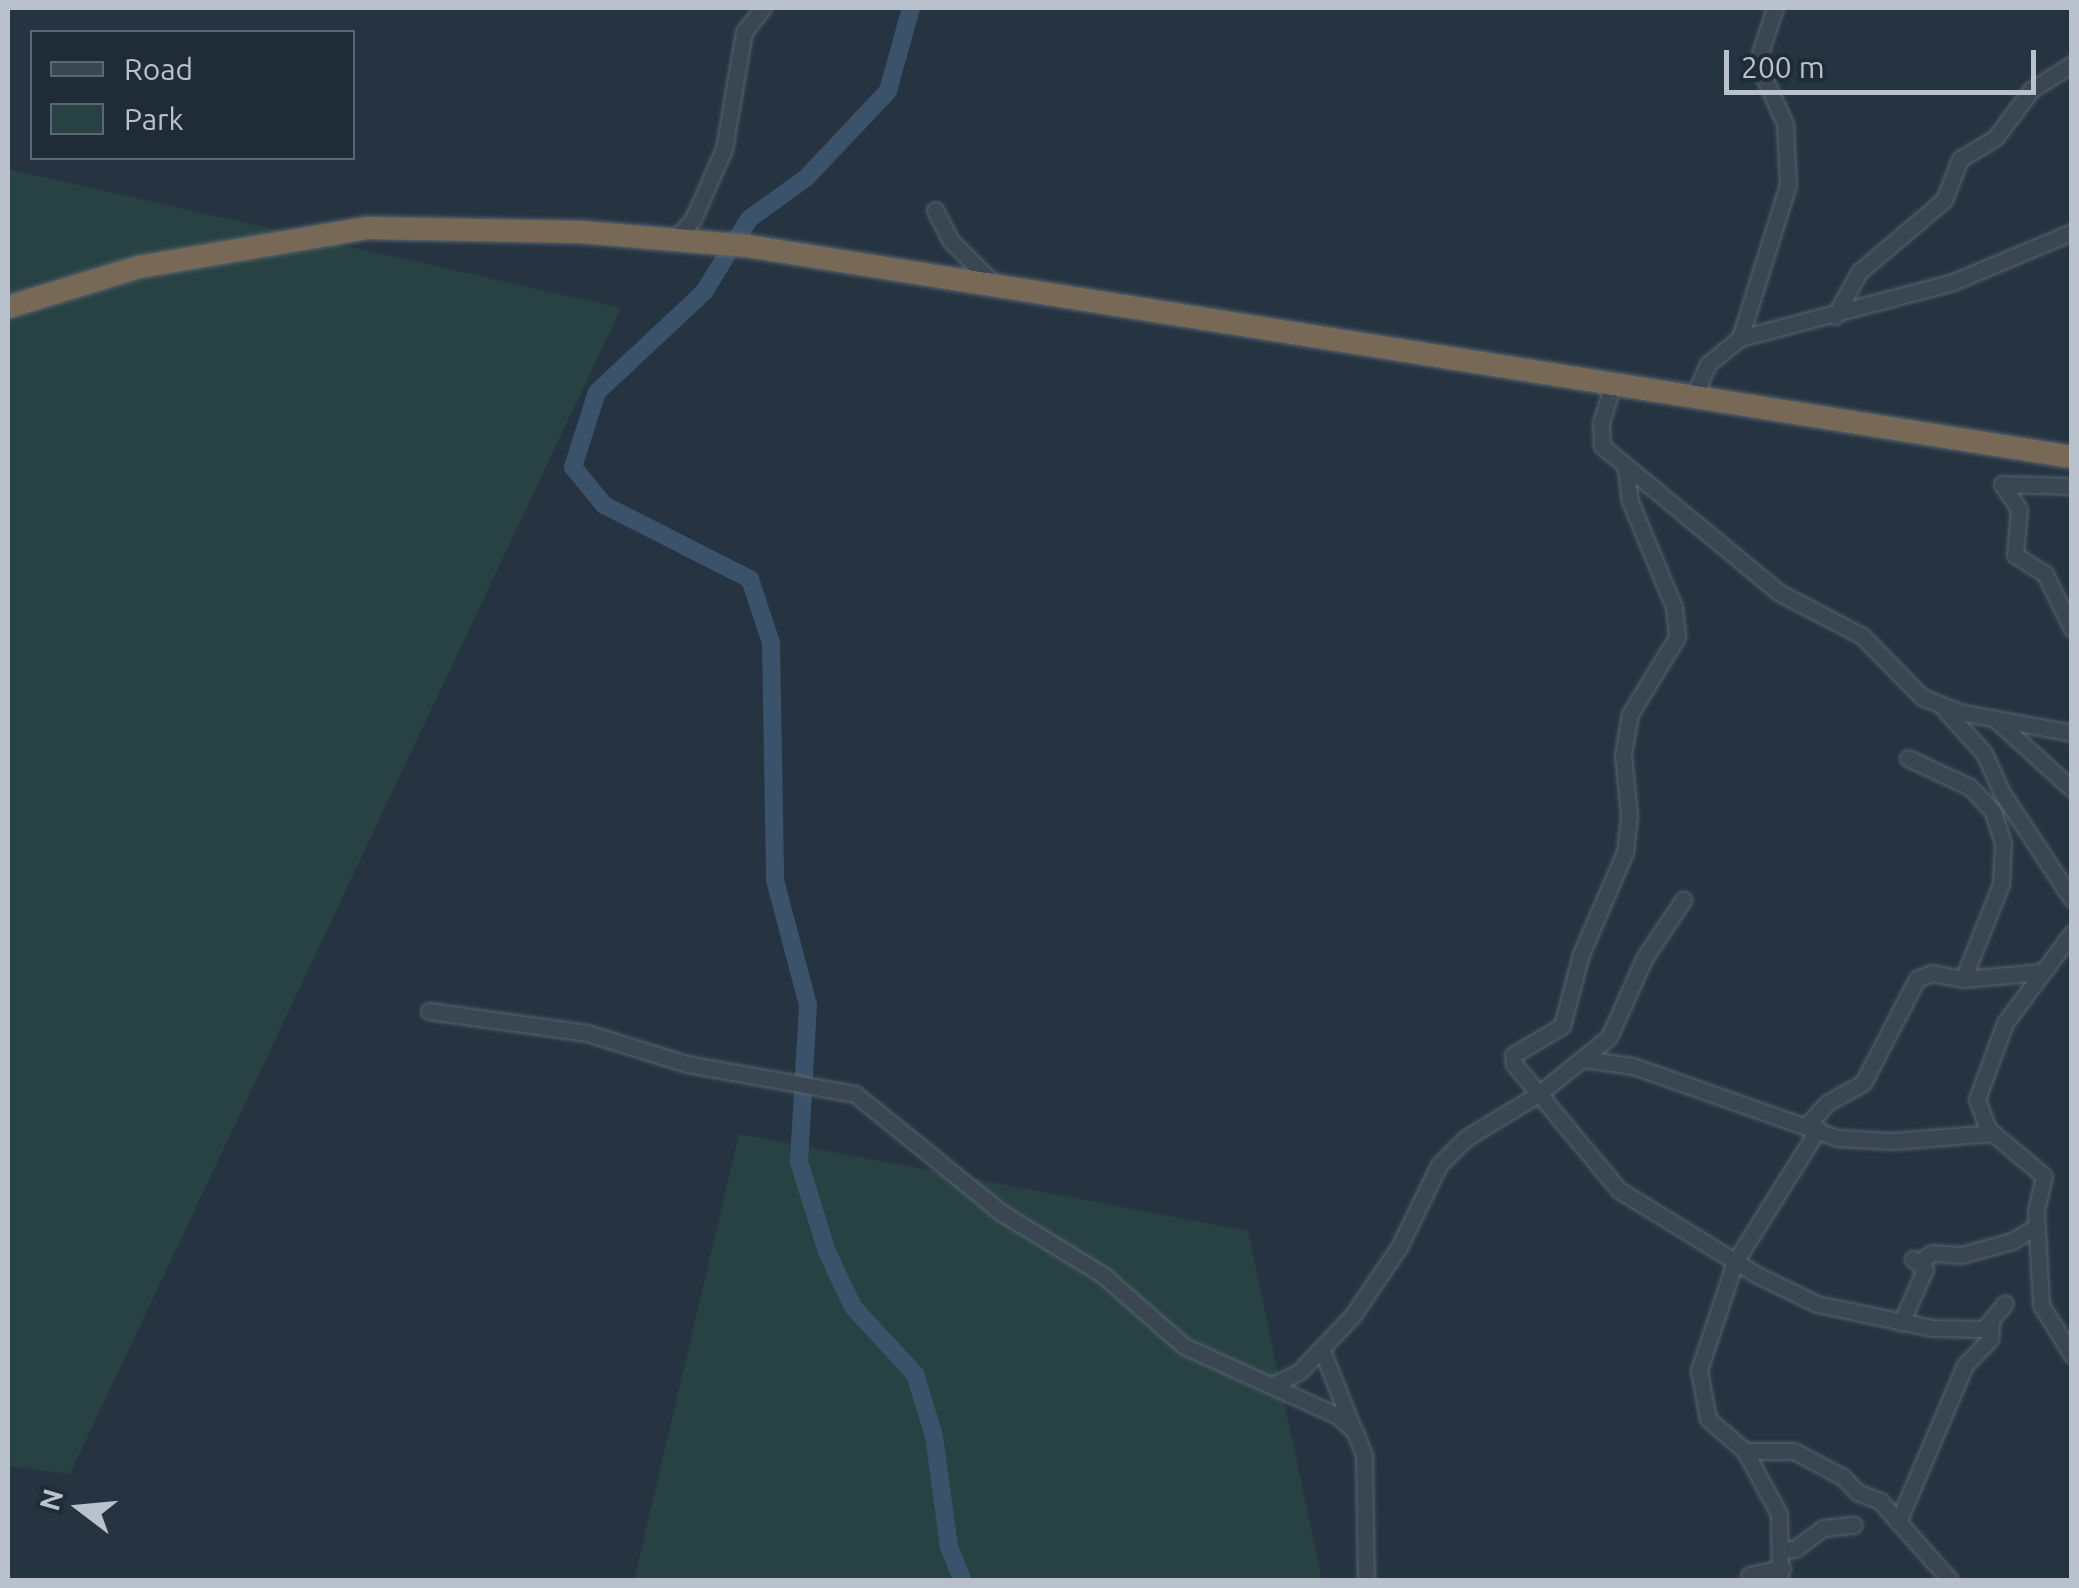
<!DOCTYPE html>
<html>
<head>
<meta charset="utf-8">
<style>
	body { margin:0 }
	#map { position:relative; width:2079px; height:1588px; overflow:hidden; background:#263442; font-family:Ubuntu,sans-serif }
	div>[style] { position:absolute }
	.green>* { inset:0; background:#284243 }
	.river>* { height:18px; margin:-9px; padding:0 9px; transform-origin:9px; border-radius:9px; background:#3b526b }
	.roads { filter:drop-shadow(0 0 2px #59646f) drop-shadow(0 0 2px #59646f) }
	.minor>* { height:15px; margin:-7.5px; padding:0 7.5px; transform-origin:7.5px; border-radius:7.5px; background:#3a4652 }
	.highway>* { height:22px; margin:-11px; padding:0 11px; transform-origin:11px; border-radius:11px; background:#786957 }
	span { translate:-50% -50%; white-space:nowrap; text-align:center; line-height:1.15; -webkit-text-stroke:10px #1f2b37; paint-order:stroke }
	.frame { position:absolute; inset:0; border:10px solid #b8c1cc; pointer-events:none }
	.legend { position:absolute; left:30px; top:30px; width:325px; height:130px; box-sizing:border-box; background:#1f2b37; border:2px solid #5c6773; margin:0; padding:12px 18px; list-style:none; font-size:30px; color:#b8c1cc }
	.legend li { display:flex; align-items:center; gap:20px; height:50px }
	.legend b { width:50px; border:2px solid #5c6773 }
	.north { position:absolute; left:30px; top:1458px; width:100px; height:100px; -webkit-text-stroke:8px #1f2b37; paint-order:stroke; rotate:286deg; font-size:28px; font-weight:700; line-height:40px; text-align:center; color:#b8c1cc }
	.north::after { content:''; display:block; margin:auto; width:35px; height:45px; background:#b8c1cc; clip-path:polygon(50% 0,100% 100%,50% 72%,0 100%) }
	.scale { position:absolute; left:1724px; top:50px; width:312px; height:45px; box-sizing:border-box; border:5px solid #b8c1cc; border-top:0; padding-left:12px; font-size:30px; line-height:35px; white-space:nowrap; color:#b8c1cc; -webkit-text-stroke:8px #1f2b37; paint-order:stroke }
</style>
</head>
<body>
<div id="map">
	<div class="green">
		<div style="clip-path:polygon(8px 169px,621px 308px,70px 1474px,8px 1466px)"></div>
		<div style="clip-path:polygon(739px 1134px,1248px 1231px,1322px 1580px,634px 1580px)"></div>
	</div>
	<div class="river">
		<div style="left:911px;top:8px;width:86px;rotate:105.5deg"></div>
		<div style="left:888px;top:91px;width:120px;rotate:133.3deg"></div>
		<div style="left:806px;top:178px;width:70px;rotate:144.3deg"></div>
		<div style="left:749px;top:219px;width:86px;rotate:121.7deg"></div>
		<div style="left:704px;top:292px;width:146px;rotate:136.9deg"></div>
		<div style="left:597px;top:392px;width:79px;rotate:107.7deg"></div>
		<div style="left:573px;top:467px;width:49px;rotate:50.8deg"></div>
		<div style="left:604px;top:505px;width:164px;rotate:26.9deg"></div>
		<div style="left:750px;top:579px;width:67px;rotate:71.8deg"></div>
		<div style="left:771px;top:643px;width:237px;rotate:89deg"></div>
		<div style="left:775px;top:880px;width:129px;rotate:75.2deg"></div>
		<div style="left:808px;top:1005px;width:157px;rotate:93.3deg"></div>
		<div style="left:799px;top:1162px;width:94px;rotate:72.7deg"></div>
		<div style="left:827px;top:1252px;width:61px;rotate:64.7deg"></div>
		<div style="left:853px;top:1307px;width:91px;rotate:47.2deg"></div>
		<div style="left:915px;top:1374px;width:65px;rotate:73deg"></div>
		<div style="left:934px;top:1436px;width:112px;rotate:82.3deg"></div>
		<div style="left:949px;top:1547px;width:35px;rotate:68deg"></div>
	</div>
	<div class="roads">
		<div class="minor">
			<div style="left:935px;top:210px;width:35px;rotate:63deg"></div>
			<div style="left:951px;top:241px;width:61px;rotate:45deg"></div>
			<div style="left:672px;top:243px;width:32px;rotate:-49deg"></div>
			<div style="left:693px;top:219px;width:77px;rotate:-66.1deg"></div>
			<div style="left:724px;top:149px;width:119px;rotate:-80.3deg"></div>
			<div style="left:744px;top:32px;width:31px;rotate:-52deg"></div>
			<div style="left:1835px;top:316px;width:50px;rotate:-61.4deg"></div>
			<div style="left:1859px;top:272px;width:111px;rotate:-40.3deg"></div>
			<div style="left:1944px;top:200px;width:44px;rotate:-68.7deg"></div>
			<div style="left:1960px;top:159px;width:41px;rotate:-31deg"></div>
			<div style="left:1995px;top:138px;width:60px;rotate:-53.1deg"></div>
			<div style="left:2031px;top:90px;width:49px;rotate:-32.4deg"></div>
			<div style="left:1740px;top:338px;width:160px;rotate:-72.6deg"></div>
			<div style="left:1788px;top:185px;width:61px;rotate:-92.8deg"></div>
			<div style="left:1785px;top:124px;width:68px;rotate:-114.3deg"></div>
			<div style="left:1757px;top:62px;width:57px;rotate:-71.6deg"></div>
			<div style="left:1612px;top:387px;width:37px;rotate:107deg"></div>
			<div style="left:1601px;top:422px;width:24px;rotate:88deg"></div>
			<div style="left:1602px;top:446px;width:231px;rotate:39.6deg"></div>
			<div style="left:1780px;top:593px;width:93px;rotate:27.7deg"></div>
			<div style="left:1862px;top:636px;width:86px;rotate:45.5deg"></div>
			<div style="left:1922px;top:697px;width:40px;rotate:22deg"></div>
			<div style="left:1959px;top:712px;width:115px;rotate:10.5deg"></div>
			<div style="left:1692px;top:400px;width:39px;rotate:-66deg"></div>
			<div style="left:1708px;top:364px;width:41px;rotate:-39.1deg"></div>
			<div style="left:1740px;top:338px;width:220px;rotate:-14.7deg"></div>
			<div style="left:1953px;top:282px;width:129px;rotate:-22.8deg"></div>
			<div style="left:1626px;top:470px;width:31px;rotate:83deg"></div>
			<div style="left:1630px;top:501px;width:115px;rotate:67.5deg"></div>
			<div style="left:1674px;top:607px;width:30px;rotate:84deg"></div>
			<div style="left:1677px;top:637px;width:90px;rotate:121.4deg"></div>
			<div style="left:1630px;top:714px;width:42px;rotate:99.7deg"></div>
			<div style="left:1623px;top:755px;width:60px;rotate:84.3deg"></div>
			<div style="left:1629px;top:815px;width:37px;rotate:96deg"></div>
			<div style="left:1625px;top:852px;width:111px;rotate:113.3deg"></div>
			<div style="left:1581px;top:954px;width:74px;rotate:104.8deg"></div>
			<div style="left:1562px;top:1026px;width:57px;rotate:149.4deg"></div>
			<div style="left:1513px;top:1055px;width:9px;rotate:84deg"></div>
			<div style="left:1514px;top:1064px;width:164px;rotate:50.2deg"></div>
			<div style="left:1619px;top:1190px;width:164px;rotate:31.6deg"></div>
			<div style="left:1759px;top:1276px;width:64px;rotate:25.8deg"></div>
			<div style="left:1817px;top:1304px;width:117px;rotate:11.8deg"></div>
			<div style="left:1932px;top:1328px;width:52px;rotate:1.1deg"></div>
			<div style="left:1984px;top:1329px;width:33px;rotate:-51deg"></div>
			<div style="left:2002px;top:484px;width:30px;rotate:56deg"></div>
			<div style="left:2019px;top:509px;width:46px;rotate:95deg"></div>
			<div style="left:2015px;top:555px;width:36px;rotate:32deg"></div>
			<div style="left:2045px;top:574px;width:61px;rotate:63.9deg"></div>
			<div style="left:2002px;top:484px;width:70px;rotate:1.6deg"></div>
			<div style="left:1945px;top:710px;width:58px;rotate:47.8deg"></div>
			<div style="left:1984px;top:753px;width:44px;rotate:65.8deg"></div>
			<div style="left:2002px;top:793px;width:127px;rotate:56.6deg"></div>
			<div style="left:1996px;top:720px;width:103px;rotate:42.2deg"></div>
			<div style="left:1908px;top:758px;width:68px;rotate:25.1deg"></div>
			<div style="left:1970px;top:787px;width:34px;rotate:47deg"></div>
			<div style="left:1993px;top:812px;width:33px;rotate:72deg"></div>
			<div style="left:2003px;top:843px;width:41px;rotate:92.8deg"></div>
			<div style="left:2001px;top:884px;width:102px;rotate:111.8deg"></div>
			<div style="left:2072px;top:933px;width:112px;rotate:126.7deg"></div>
			<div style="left:2005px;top:1023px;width:81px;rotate:110.2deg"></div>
			<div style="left:1977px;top:1099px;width:32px;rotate:70deg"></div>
			<div style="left:1988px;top:1129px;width:73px;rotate:40deg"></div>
			<div style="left:2044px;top:1176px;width:37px;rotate:103deg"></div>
			<div style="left:2036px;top:1212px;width:93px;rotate:86.9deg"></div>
			<div style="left:2041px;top:1305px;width:59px;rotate:58.2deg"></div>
			<div style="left:429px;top:1011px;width:160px;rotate:7.9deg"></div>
			<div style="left:587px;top:1033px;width:105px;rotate:17.2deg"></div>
			<div style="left:687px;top:1064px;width:171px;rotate:10.1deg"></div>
			<div style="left:855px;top:1094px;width:189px;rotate:39deg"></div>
			<div style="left:1002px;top:1213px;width:119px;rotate:31.5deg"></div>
			<div style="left:1103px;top:1275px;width:108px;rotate:41.2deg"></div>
			<div style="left:1184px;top:1346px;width:169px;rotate:24.4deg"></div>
			<div style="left:1338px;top:1416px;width:23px;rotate:43deg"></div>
			<div style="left:1355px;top:1432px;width:26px;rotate:69deg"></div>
			<div style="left:1364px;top:1456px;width:124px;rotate:89.1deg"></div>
			<div style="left:1583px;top:1059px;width:50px;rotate:8deg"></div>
			<div style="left:1633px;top:1066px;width:216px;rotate:19.4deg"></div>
			<div style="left:1837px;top:1138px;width:56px;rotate:3.1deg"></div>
			<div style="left:1893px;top:1141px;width:100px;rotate:-4.6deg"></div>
			<div style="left:1809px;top:1123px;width:27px;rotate:-48deg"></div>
			<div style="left:1827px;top:1103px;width:41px;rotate:-29.1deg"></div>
			<div style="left:1863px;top:1083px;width:117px;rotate:-62.6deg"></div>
			<div style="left:1917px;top:979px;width:16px;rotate:-22deg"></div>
			<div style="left:1932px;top:973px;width:32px;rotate:11deg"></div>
			<div style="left:1963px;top:979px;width:79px;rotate:-5.1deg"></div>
			<div style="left:1920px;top:1261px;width:14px;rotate:-34deg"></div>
			<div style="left:1932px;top:1253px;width:29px;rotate:4deg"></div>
			<div style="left:1961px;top:1255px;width:53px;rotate:-15.4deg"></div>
			<div style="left:2012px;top:1241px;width:29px;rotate:-31deg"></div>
			<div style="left:1901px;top:1323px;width:59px;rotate:-66deg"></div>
			<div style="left:1925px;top:1269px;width:16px;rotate:-140deg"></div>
			<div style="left:1322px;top:1350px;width:82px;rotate:68.5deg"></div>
			<div style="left:1273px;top:1385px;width:30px;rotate:-27deg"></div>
			<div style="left:1300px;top:1371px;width:77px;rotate:-46.6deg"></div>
			<div style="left:1353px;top:1315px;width:82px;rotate:-55.9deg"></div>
			<div style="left:1399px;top:1247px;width:91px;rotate:-64deg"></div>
			<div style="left:1439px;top:1165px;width:38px;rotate:-45deg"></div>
			<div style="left:1466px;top:1138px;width:87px;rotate:-31.3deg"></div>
			<div style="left:1540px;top:1093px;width:89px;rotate:-39.1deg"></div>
			<div style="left:1609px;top:1037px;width:88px;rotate:-65.8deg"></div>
			<div style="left:1645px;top:957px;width:69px;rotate:-56.3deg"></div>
			<div style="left:1745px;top:1451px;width:49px"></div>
			<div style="left:1794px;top:1451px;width:55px;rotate:28deg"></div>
			<div style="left:1843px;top:1477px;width:21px;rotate:47deg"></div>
			<div style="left:1857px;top:1492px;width:25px;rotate:21deg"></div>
			<div style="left:1880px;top:1501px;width:106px;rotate:48.5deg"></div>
			<div style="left:1898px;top:1522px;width:171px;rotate:-66.9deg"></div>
			<div style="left:1965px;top:1365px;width:36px;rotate:-46deg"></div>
			<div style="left:1990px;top:1339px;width:15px;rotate:-86deg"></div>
			<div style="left:1782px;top:1550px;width:13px;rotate:-4deg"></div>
			<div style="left:1795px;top:1549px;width:35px;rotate:-37deg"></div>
			<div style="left:1823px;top:1528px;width:31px;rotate:-6deg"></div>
			<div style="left:1749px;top:1575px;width:34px;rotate:-12deg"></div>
			<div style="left:1780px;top:1580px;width:66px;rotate:-90.9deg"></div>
			<div style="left:1779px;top:1514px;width:72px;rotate:-118.4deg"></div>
			<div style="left:1745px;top:1451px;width:49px;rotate:-139.1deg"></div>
			<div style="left:1708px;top:1419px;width:50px;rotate:-100.4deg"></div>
			<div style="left:1699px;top:1370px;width:114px;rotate:-71.6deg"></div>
			<div style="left:1735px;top:1262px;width:157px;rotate:-58deg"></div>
		</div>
		<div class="highway">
			<div style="left:8px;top:307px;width:137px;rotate:-17deg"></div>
			<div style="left:139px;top:267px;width:232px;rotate:-9.7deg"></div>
			<div style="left:368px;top:228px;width:213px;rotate:1.1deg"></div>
			<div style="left:581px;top:232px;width:167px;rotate:4.8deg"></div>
			<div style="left:747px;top:246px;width:1342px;rotate:9.05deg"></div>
		</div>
	</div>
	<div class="frame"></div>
	<ul class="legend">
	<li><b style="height:12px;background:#3a4652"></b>Road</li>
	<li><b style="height:28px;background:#284243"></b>Park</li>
	</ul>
	<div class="north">N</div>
	<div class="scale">200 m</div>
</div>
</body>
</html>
